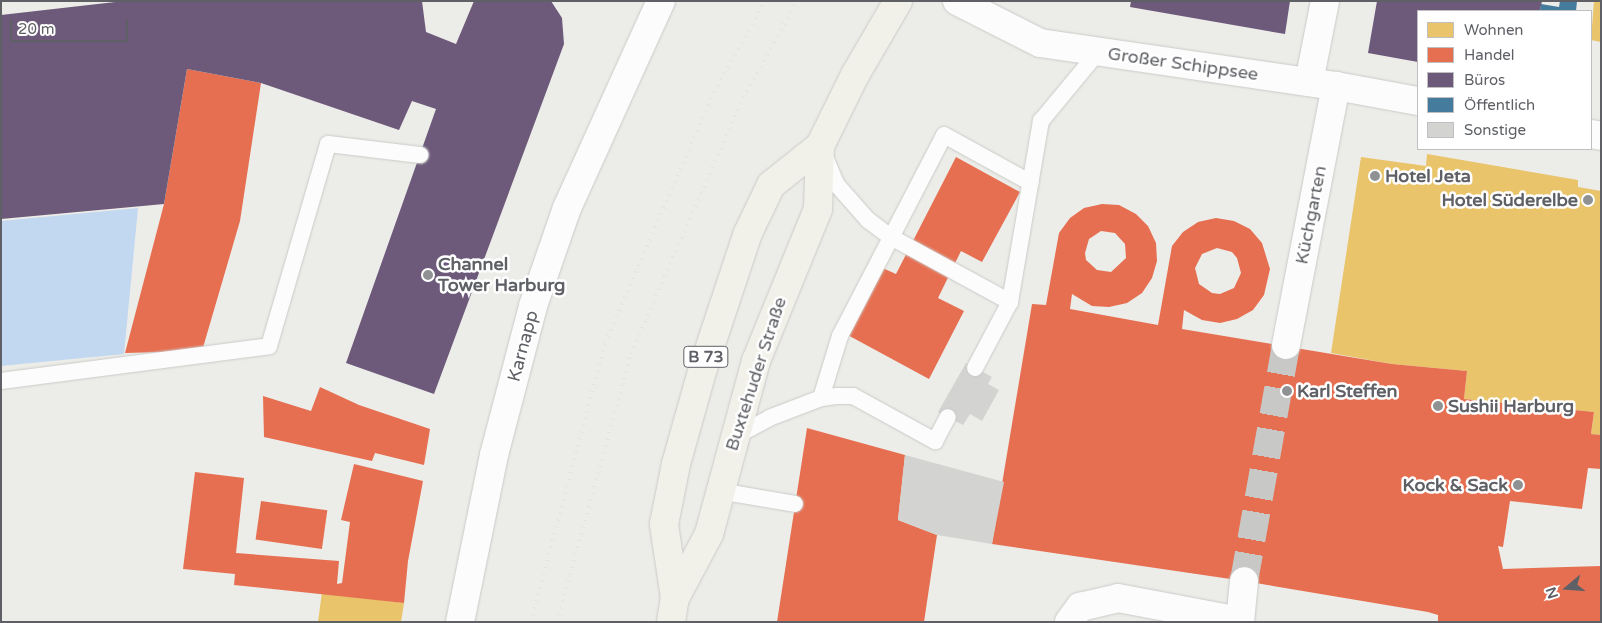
<!DOCTYPE html>
<html>
<head>
<meta charset="utf-8">
<style>
	body { margin:0 }
	#map { position:relative; width:1602px; height:623px; overflow:hidden; background:#ecece8; font-family:"Varela Round",sans-serif }
	div>[style] { position:absolute }
	.water>* { inset:0; background:#c2d8f0 }
	.homes>* { inset:0; background:#e9c46a }
	.shops>* { inset:0; background:#e76f51; transform-origin:0 0 }
	.offices>* { inset:0; background:#6d597a }
	.public>* { inset:0; background:#457b9d }
	.building>* { inset:0; background:#d3d3d1 }
	.street-tunnel>* { height:28px; margin-top:-14px; transform-origin:0; background:repeating-linear-gradient(90deg,#c8c9c7 0 28px,transparent 0 42px) }
	.roads { filter:drop-shadow(0 0 1px #cacac9) drop-shadow(0 0 1px #cacac9) }
	.lane>* { height:16px; margin:-8px; padding:0 8px; transform-origin:8px; border-radius:8px; background:#fcfcfc }
	.street>* { height:28px; margin:-14px; padding:0 14px; transform-origin:14px; border-radius:14px; background:#fcfcfc }
	.primary>* { height:28px; margin:-14px; padding:0 14px; transform-origin:14px; border-radius:14px; background:#f2f1e9 }
	.rail>* { height:4px; margin-top:-2px; transform-origin:0; background:repeating-linear-gradient(90deg,#e3e3e2 0 1px,transparent 0 7px) }
	.dots>* { width:14px; height:14px; translate:-50% -50%; box-sizing:border-box; border:2px solid #fff; border-radius:50% }
	span { translate:-50% -50%; white-space:nowrap; text-align:center; line-height:1.15; -webkit-text-stroke:5px #fff; paint-order:stroke }
	.shield-label span { padding:1px 4px; background:#fff; border:1px solid; border-radius:4px; -webkit-text-stroke-width:0 }
	.shield-label { font-size:16px; color:#5e6065; font-weight:700 }
	.street-label { font-size:18px; color:#5e6065 }
	.poi-label { font-size:18px; color:#5e6065; font-weight:700 }
	.left { translate:0 -50%; text-align:left }
	.right { translate:-100% -50%; text-align:right }
	.frame { position:absolute; inset:0; border:2px solid #5e6065; pointer-events:none }
	.legend { position:absolute; left:1417px; top:10px; width:175px; height:140px; box-sizing:border-box; background:#fff; border:1px solid #bfbfc1; margin:0; padding:6px 9px; list-style:none; font-size:15px; color:#5e6065 }
	.legend li { display:flex; align-items:center; gap:10px; height:25px }
	.legend b { width:25px; border:1px solid #bfbfc1 }
	.north { position:absolute; left:1542px; top:563px; width:50px; height:50px; -webkit-text-stroke:4px #fff; paint-order:stroke; rotate:252deg; font-size:14px; font-weight:700; line-height:20px; text-align:center; color:#5e6065 }
	.north::after { content:''; display:block; margin:auto; width:18px; height:22px; background:#5e6065; clip-path:polygon(50% 0,100% 100%,50% 72%,0 100%) }
	.scale { position:absolute; left:10px; top:20px; width:118px; height:22px; box-sizing:border-box; border:2px solid #5e6065; border-top:0; padding-left:6px; font-size:15px; line-height:18px; white-space:nowrap; color:#5e6065; -webkit-text-stroke:4px #fff; paint-order:stroke }
</style>
</head>
<body>
<div id="map">
	<div class="water">
		<div style="clip-path:polygon(138px 208px,124px 354px,1px 366px,1px 221px)"></div>
	</div>
	<div class="homes">
		<div style="clip-path:polygon(1594px 1px,1601px 1px,1601px 42px,1591px 40px)"></div>
		<div style="clip-path:polygon(1427px 154px,1578px 180px,1578px 187px,1601px 191px,1601px 435px,1591px 434px,1594px 412px,1464px 399px,1467px 371px,1392px 364px,1331px 353px,1361px 157px,1426px 166px)"></div>
		<div style="clip-path:polygon(322px 592px,404px 603px,401px 622px,318px 622px)"></div>
	</div>
	<div class="shops">
		<div style="clip-path:polygon(187px 69px,261px 83px,240px 221px,202px 351px,125px 353px,164px 204px)"></div>
		<div style="clip-path:polygon(956px 157px,1020px 192px,982px 262px,961px 251px,938px 298px,964px 311px,929px 379px,844px 333px,878px 266px,896px 274px)"></div>
		<div style="clip-path:polygon(evenodd,1102px 204px,1119px 205px,1136px 214px,1148px 226px,1156px 243px,1157px 261px,1152px 278px,1142px 293px,1127px 303px,1109px 307px,1092px 306px,1072px 294px,1070px 309px,1158px 325px,1172px 246px,1183px 232px,1198px 222px,1216px 218px,1234px 221px,1250px 229px,1262px 243px,1270px 269px,1264px 295px,1253px 310px,1237px 319px,1220px 323px,1202px 320px,1184px 310px,1182px 329px,1392px 364px,1467px 371px,1464px 399px,1594px 412px,1591px 434px,1601px 435px,1601px 469px,1588px 468px,1582px 509px,1510px 501px,1503px 547px,1498px 546px,1503px 569px,1601px 566px,1601px 622px,1438px 622px,1438px 615px,1428px 612px,1244px 581px,992px 544px,1032px 304px,1046px 305px,1059px 233px,1070px 218px,1084px 208px,1102px 204px,1101px 231px,1115px 233px,1125px 244px,1126px 258px,1111px 272px,1097px 270px,1086px 260px,1085px 253px,1089px 239px,1101px 231px,1102px 204px,1217px 248px,1232px 252px,1237px 258px,1241px 273px,1234px 288px,1220px 294px,1212px 293px,1199px 284px,1195px 268px,1202px 254px,1217px 248px)"></div>
		<div style="clip-path:polygon(320px 387px,359px 405px,430px 429px,424px 465px,375px 453px,372px 461px,264px 437px,263px 396px,311px 411px)"></div>
		<div style="clip-path:polygon(807px 428px,905px 455px,898px 520px,937px 535px,924px 622px,777px 622px)"></div>
		<div style="clip-path:polygon(354px 464px,423px 481px,408px 561px,404px 603px,234px 585px,235px 574px,183px 569px,195px 472px,244px 478px,236px 553px,339px 561px,337px 584px,342px 583px,350px 522px,341px 520px)"></div>
		<div style="left:261px;top:501px;width:67px;height:39px;rotate:8deg"></div>
	</div>
	<div class="offices">
		<div style="clip-path:polygon(124px 1px,422px 1px,426px 32px,456px 44px,474px 1px,551px 1px,562px 18px,564px 44px,434px 394px,346px 363px,436px 109px,412px 101px,399px 130px,261px 83px,187px 69px,164px 204px,1px 219px,1px 15px)"></div>
		<div style="clip-path:polygon(1131px 1px,1290px 1px,1285px 34px,1130px 7px)"></div>
		<div style="clip-path:polygon(1377px 1px,1542px 1px,1540px 11px,1418px 11px,1418px 62px,1368px 53px)"></div>
	</div>
	<div class="public">
		<div style="clip-path:polygon(1560px 1px,1577px 1px,1576px 11px,1540px 11px,1541px 4px,1559px 7px)"></div>
	</div>
	<div class="building">
		<div style="clip-path:polygon(966px 363px,992px 377px,988px 384px,999px 390px,982px 421px,970px 414px,963px 425px,938px 412px)"></div>
		<div style="clip-path:polygon(905px 455px,1004px 482px,992px 544px,937px 535px,898px 520px)"></div>
	</div>
	<div class="street-tunnel">
		<div style="left:1244px;top:581px;width:240px;rotate:-79.9deg"></div>
	</div>
	<div class="roads">
		<div class="lane">
			<div style="left:824px;top:155px;width:33px;rotate:67deg"></div>
			<div style="left:837px;top:185px;width:47px;rotate:48.5deg"></div>
			<div style="left:868px;top:220px;width:26px;rotate:37deg"></div>
			<div style="left:889px;top:236px;width:138px;rotate:28.6deg"></div>
			<div style="left:975px;top:368px;width:75px;rotate:-62.1deg"></div>
			<div style="left:1010px;top:302px;width:184px;rotate:-80.3deg"></div>
			<div style="left:1041px;top:121px;width:89px;rotate:-50.4deg"></div>
			<div style="left:1px;top:381px;width:270px;rotate:-7.4deg"></div>
			<div style="left:269px;top:346px;width:210px;rotate:-73.7deg"></div>
			<div style="left:328px;top:144px;width:93px;rotate:6.8deg"></div>
			<div style="left:821px;top:398px;width:65px;rotate:-73deg"></div>
			<div style="left:840px;top:336px;width:226px;rotate:-62.6deg"></div>
			<div style="left:944px;top:135px;width:99px;rotate:28.9deg"></div>
			<div style="left:734px;top:437px;width:40px;rotate:-28deg"></div>
			<div style="left:769px;top:418px;width:56px;rotate:-21deg"></div>
			<div style="left:821px;top:398px;width:16px;rotate:-7deg"></div>
			<div style="left:837px;top:396px;width:16px"></div>
			<div style="left:853px;top:396px;width:94px;rotate:28.8deg"></div>
			<div style="left:935px;top:441px;width:27px;rotate:-62deg"></div>
			<div style="left:719px;top:491px;width:77px;rotate:9.7deg"></div>
		</div>
		<div class="street">
			<div style="left:957px;top:1px;width:93px;rotate:26.8deg"></div>
			<div style="left:1040px;top:43px;width:299px;rotate:8.3deg"></div>
			<div style="left:1336px;top:86px;width:83px;rotate:10.4deg"></div>
			<div style="left:1309px;top:82px;width:83px;rotate:-78.8deg"></div>
			<div style="left:1591px;top:134px;width:10px;rotate:11deg"></div>
			<div style="left:1286px;top:345px;width:264px;rotate:-79.1deg"></div>
			<div style="left:460px;top:622px;width:170px;rotate:-78.5deg"></div>
			<div style="left:494px;top:455px;width:154px;rotate:-75.3deg"></div>
			<div style="left:533px;top:306px;width:104px;rotate:-70.9deg"></div>
			<div style="left:567px;top:208px;width:227px;rotate:-65.6deg"></div>
			<div style="left:1069px;top:622px;width:19px;rotate:-54deg"></div>
			<div style="left:1080px;top:607px;width:39px;rotate:-13deg"></div>
			<div style="left:1118px;top:598px;width:124px;rotate:10.7deg"></div>
			<div style="left:1240px;top:622px;width:41px;rotate:-84.4deg"></div>
		</div>
		<div class="primary">
			<div style="left:675px;top:598px;width:72px;rotate:-62deg"></div>
			<div style="left:709px;top:534px;width:179px;rotate:-74.8deg"></div>
			<div style="left:756px;top:361px;width:164px;rotate:-67.8deg"></div>
			<div style="left:818px;top:209px;width:63px;rotate:-88.2deg"></div>
			<div style="left:820px;top:146px;width:79px;rotate:-63.8deg"></div>
			<div style="left:855px;top:75px;width:86px;rotate:-59.8deg"></div>
			<div style="left:671px;top:622px;width:24px;rotate:-81deg"></div>
			<div style="left:675px;top:598px;width:75px;rotate:-98.5deg"></div>
			<div style="left:664px;top:524px;width:61px;rotate:-78.7deg"></div>
			<div style="left:676px;top:464px;width:100px;rotate:-74.3deg"></div>
			<div style="left:703px;top:368px;width:142px;rotate:-71.6deg"></div>
			<div style="left:748px;top:233px;width:53px;rotate:-64.4deg"></div>
			<div style="left:771px;top:185px;width:63px;rotate:-38.5deg"></div>
		</div>
	</div>
	<div class="rail">
		<div style="left:531px;top:622px;width:289px;rotate:-75.1deg"></div>
		<div style="left:605px;top:343px;width:274px;rotate:-66.5deg"></div>
		<div style="left:714px;top:92px;width:104px;rotate:-60.7deg"></div>
		<div style="left:557px;top:622px;width:278px;rotate:-74.6deg"></div>
		<div style="left:631px;top:354px;width:273px;rotate:-66.4deg"></div>
		<div style="left:740px;top:104px;width:118px;rotate:-61deg"></div>
	</div>
	<div class="dots">
		<div style="left:1375px;top:176px;background:#909193"></div>
		<div style="left:1588px;top:200px;background:#909193"></div>
		<div style="left:428px;top:275px;background:#909193"></div>
		<div style="left:1287px;top:391px;background:#909193"></div>
		<div style="left:1438px;top:406px;background:#909193"></div>
		<div style="left:1518px;top:485px;background:#909193"></div>
	</div>
	<div class="shield-label">
		<span style="left:706px;top:357px">B 73</span>
	</div>
	<div class="street-label">
		<span style="left:1183px;top:64px;rotate:8deg">Großer Schippsee</span>
		<span style="left:1311px;top:215px;rotate:-79deg">Küchgarten</span>
		<span style="left:523px;top:346px;rotate:-75deg">Karnapp</span>
		<span style="left:756px;top:374px;rotate:-72deg">Buxtehuder Straße</span>
	</div>
	<div class="poi-label">
		<span class="left" style="left:1385px;top:176px">Hotel Jeta</span>
		<span class="right" style="left:1578px;top:200px">Hotel Süderelbe</span>
		<span class="left" style="left:438px;top:275px">Channel<br>Tower Harburg</span>
		<span class="left" style="left:1297px;top:391px">Karl Steffen</span>
		<span class="left" style="left:1448px;top:406px">Sushii Harburg</span>
		<span class="right" style="left:1508px;top:485px">Kock &amp; Sack</span>
	</div>
	<div class="frame"></div>
	<ul class="legend">
	<li><b style="height:14px;background:#e9c46a"></b>Wohnen</li>
	<li><b style="height:14px;background:#e76f51"></b>Handel</li>
	<li><b style="height:14px;background:#6d597a"></b>Büros</li>
	<li><b style="height:14px;background:#457b9d"></b>Öffentlich</li>
	<li><b style="height:14px;background:#d3d3d1"></b>Sonstige</li>
	</ul>
	<div class="north">N</div>
	<div class="scale">20 m</div>
</div>
</body>
</html>
